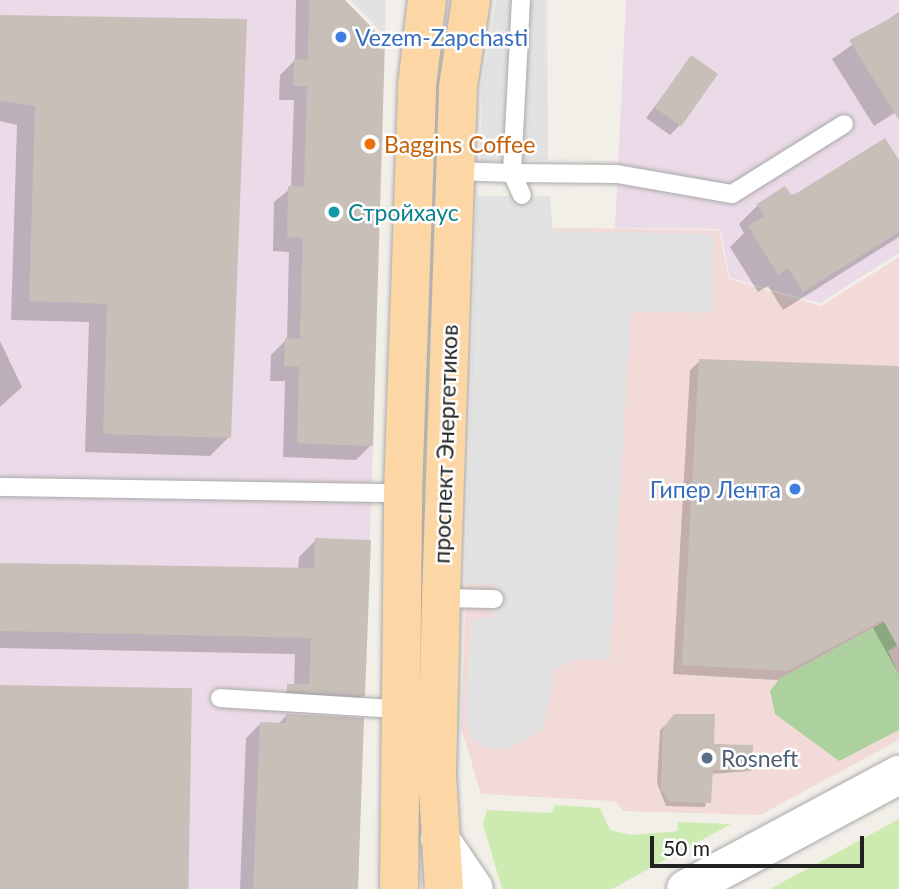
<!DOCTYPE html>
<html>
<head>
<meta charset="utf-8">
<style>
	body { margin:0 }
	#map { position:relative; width:899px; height:889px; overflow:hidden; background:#f2efe9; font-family:Lato,sans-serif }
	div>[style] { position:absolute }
	.commercial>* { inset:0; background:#f2dad9 }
	.industrial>* { inset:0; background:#ebdbe8 }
	.grass>* { inset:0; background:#cdebb0 }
	.forest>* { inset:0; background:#add19e }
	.parking>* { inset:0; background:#e2e2e2 }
	.shadow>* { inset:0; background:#0003 }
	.building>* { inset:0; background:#c7bfb8; transform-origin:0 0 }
	.roads { filter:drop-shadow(0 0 2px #a9a9a9) drop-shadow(0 0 2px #a9a9a9) }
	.service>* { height:18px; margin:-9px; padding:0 9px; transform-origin:9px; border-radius:9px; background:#fff }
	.tertiary>* { height:38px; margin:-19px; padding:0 19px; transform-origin:19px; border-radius:19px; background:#fff }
	.primary>* { height:38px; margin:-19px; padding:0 19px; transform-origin:19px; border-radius:19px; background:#fcd6a4 }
	.dots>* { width:19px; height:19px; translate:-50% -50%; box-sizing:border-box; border:4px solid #fff; border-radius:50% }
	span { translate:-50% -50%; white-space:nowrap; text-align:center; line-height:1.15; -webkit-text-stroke:5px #fff; paint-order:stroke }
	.shop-label { font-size:23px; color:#366cbe }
	.left { translate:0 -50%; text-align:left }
	.right { translate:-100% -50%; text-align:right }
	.food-label { font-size:23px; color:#c56008 }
	.culture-label { font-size:23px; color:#0d838f }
	.street-label { font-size:23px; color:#222 }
	.service-label { font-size:23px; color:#4e5e75 }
	.scale { position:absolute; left:650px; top:836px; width:214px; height:32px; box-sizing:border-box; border:4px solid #222; border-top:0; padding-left:9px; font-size:21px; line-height:24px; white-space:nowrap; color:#222; -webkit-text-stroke:5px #fff; paint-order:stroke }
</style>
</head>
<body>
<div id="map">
	<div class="commercial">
		<div style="clip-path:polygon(480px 227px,719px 230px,729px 279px,821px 306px,899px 257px,899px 740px,760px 815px,624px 811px,614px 801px,481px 794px,461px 727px)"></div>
	</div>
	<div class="industrial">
		<div style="clip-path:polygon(0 0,309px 0,297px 443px,373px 446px,358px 889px,0 889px)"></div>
		<div style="clip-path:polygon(626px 0,899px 0,899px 253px,820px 303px,730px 278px,720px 229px,615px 228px)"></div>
	</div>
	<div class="grass">
		<div style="clip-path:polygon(555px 805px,600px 808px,610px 830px,632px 835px,677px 831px,678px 822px,731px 824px,612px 889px,502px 889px,483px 824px,487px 810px,551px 813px)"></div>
		<div style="clip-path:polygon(899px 819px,899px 889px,770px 889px)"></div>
	</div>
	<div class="forest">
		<div style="clip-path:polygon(899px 614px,899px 644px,888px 651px,899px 675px,899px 730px,839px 761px,775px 714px,770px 691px,779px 679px)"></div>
	</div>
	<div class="parking">
		<div style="clip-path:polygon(350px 0,386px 0,385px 36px)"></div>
		<div style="clip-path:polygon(496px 0,547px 0,548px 160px,480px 162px,482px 86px)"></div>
		<div style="clip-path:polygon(477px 196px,550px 196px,553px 231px,714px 234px,712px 313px,631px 311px,610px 660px,575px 659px,555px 670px,543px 730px,507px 749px,486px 748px,471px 738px,466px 717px,471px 620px,494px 617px,495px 585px,465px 583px)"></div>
	</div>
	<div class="shadow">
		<div style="clip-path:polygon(296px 0,343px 0,371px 445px,356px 460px,283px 457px,285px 381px,270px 381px,271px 355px,287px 339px,289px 252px,273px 251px,274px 202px,291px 188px,294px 100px,279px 100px,280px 75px,295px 60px)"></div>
		<div style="clip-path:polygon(899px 12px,899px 110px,874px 126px,832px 59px)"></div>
		<div style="clip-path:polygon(0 18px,229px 437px,210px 456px,85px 452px,89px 322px,11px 320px,17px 125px,0 121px)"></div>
		<div style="clip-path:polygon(691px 58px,680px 125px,670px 135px,646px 118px)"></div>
		<div style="clip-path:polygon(899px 163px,899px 237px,783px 310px,768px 286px,758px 292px,730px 247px,744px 233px,739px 224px,758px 205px)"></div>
		<div style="clip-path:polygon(0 341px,22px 387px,0 407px)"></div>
		<div style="clip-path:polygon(700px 361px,899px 367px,899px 675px,873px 628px,777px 680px,673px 674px,690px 370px)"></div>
		<div style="clip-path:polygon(316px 540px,363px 695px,346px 712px,271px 702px,294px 686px,295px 654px,0 648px,0 565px,298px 570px,299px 557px)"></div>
		<div style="clip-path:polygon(287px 715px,356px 889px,240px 889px,246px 738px,261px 723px,278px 724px)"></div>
		<div style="clip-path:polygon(675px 716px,750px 771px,711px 774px,705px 807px,666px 806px,657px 783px,660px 730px)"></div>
	</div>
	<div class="building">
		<div style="clip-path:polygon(310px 0,345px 0,385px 41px,373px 446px,297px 443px,299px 367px,284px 366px,285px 338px,300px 339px,304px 238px,287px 237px,288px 186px,305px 187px,308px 86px,293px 86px,294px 59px,309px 60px)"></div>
		<div style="clip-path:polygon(899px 14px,899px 120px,849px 40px)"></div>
		<div style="clip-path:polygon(0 15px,247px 19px,231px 438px,103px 434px,107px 304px,29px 301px,35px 106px,0 101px)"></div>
		<div style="left:691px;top:55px;width:33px;height:64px;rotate:35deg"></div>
		<div style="clip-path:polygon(885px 138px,899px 160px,899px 232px,803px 292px,788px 268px,778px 275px,748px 226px,764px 216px,757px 204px,785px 186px,792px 196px)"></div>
		<div style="clip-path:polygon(699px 359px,899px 366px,899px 649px,883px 620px,788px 671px,682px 665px)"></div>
		<div style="clip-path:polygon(315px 538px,371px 540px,365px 696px,287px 691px,287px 684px,309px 684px,311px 638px,0 631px,0 563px,314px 568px)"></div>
		<div style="left:0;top:685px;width:192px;height:204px;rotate:1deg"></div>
		<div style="clip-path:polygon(286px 714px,364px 718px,358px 889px,253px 889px,260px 722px,286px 723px)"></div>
		<div style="clip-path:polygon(674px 714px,715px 714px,714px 744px,753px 745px,752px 771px,713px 770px,711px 803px,670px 802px,661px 790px,663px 728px)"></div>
	</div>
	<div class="roads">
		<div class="service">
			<div style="left:521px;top:0;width:173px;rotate:93deg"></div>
			<div style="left:512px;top:173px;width:105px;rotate:0.5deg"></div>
			<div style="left:617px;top:174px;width:117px;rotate:9.9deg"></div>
			<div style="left:732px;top:194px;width:132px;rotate:-32deg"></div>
			<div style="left:454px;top:171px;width:58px;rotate:2deg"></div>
			<div style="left:512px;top:173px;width:24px;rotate:66deg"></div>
			<div style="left:0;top:487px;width:403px;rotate:0.9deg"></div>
			<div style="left:441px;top:598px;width:53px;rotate:1.1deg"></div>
			<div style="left:220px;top:698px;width:176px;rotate:3.6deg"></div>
		</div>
		<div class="tertiary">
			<div style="left:440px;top:839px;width:60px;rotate:55.8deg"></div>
			<div style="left:686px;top:889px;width:242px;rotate:-28.2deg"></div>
		</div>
		<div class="primary">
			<div style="left:399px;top:889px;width:396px;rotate:-89.4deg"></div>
			<div style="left:403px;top:493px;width:407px;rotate:-88deg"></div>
			<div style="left:417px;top:86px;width:87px;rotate:-83.4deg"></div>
			<div style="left:444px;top:889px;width:114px;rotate:-93.5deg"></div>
			<div style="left:437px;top:775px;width:177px;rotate:-88.7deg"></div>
			<div style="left:441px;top:598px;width:511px;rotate:-88.09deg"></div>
			<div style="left:458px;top:87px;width:88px;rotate:-81.5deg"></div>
		</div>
	</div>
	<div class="dots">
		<div style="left:341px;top:37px;background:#3f7fe0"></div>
		<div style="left:370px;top:144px;background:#e8710a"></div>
		<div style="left:334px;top:212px;background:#0f9aa8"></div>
		<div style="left:795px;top:489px;background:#3f7fe0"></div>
		<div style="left:707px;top:758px;background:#5c6f8a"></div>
	</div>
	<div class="shop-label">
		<span class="left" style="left:355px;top:37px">Vezem-Zapchasti</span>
		<span class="right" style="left:781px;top:489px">Гипер Лента</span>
	</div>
	<div class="food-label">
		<span class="left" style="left:384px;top:144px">Baggins Coffee</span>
	</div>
	<div class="culture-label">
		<span class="left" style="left:348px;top:212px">Стройхаус</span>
	</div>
	<div class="street-label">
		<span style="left:445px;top:444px;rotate:-88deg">проспект Энергетиков</span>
	</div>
	<div class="service-label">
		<span class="left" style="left:721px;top:758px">Rosneft</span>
	</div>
	<div class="scale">50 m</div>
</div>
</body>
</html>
